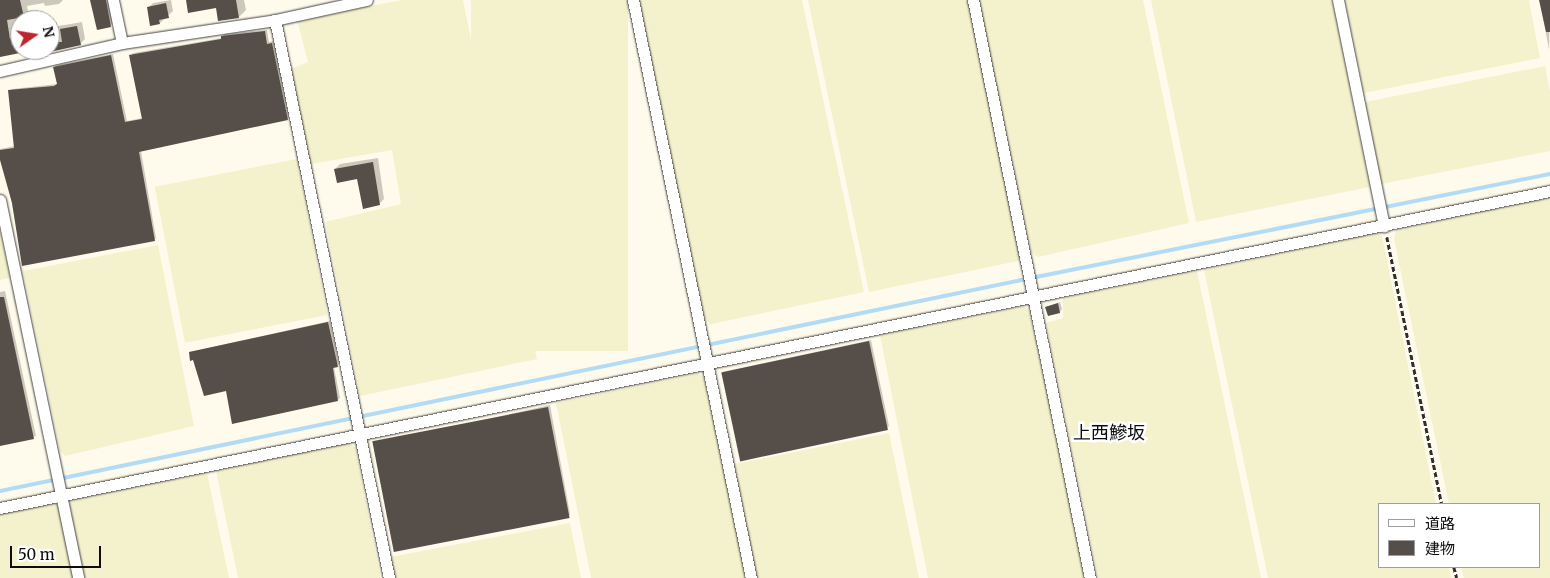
<!DOCTYPE html>
<html>
<head>
<meta charset="utf-8">
<style>
	body { margin:0 }
	#map { position:relative; width:1550px; height:578px; overflow:hidden; background:#fffbec; font-family:Merriweather,"Noto Sans JP",serif }
	div>[style] { position:absolute }
	.farmland>* { inset:0; background:#f4f1cd; transform-origin:0 0 }
	.shadow>* { inset:0; background:#0003 }
	.stream>* { height:4px; margin:-2px; padding:0 2px; transform-origin:2px; border-radius:2px; background:#b2dbf5 }
	.building>* { inset:0; background:#554e49; transform-origin:0 0 }
	.path>* { height:2.5px; margin-top:-1.25px; transform-origin:0; background:repeating-linear-gradient(90deg,#2f2f2f 0 5px,transparent 0 7.5px) }
	.roads { filter:drop-shadow(0 0 1px #404040) drop-shadow(0 0 1px #404040) }
	.minor>* { height:11px; margin:-5.5px; padding:0 5.5px; transform-origin:5.5px; border-radius:5.5px; background:#fff }
	span { translate:-50% -50%; white-space:nowrap; text-align:center; line-height:1.15; -webkit-text-stroke:5px #fff; paint-order:stroke }
	.quarter-label { font-size:18px; color:#0d0d0d }
	.legend { position:absolute; left:1378px; top:503px; width:162px; height:65px; box-sizing:border-box; background:#fff; border:1px solid #9e9e9e; margin:0; padding:6px 9px; list-style:none; font-size:15px; color:#0d0d0d }
	.legend li { display:flex; align-items:center; gap:10px; height:25px }
	.legend b { width:25px; border:1px solid #9e9e9e }
	.north { position:absolute; left:10px; top:10px; width:50px; height:50px; box-sizing:border-box; background:#fff; border:1px solid #9e9e9e; border-radius:50%; rotate:77deg; font-size:14px; font-weight:700; line-height:20px; text-align:center; color:#0d0d0d }
	.north::after { content:''; display:block; margin:auto; width:18px; height:22px; background:#bb272c; clip-path:polygon(50% 0,100% 100%,50% 72%,0 100%) }
	.scale { position:absolute; left:10px; top:546px; width:91px; height:22px; box-sizing:border-box; border:2px solid #0d0d0d; border-top:0; padding-left:6px; font-size:15px; line-height:18px; white-space:nowrap; color:#0d0d0d; -webkit-text-stroke:4px #fff; paint-order:stroke }
</style>
</head>
<body>
<div id="map">
	<div class="farmland">
		<div style="clip-path:polygon(402px 0,463px 0,537px 359px,360px 396px,325px 222px,401px 204px,392px 150px,311px 164px,290px 69px,308px 62px,297px 20px)"></div>
		<div style="left:471px;top:0;width:157px;height:351px"></div>
		<div style="clip-path:polygon(639px 0,802px 0,864px 292px,711px 324px,704px 319px)"></div>
		<div style="clip-path:polygon(808px 0,968px 0,1021px 257px,1018px 261px,869px 292px)"></div>
		<div style="clip-path:polygon(979px 0,1143px 0,1189px 223px,1038px 257px,1031px 253px)"></div>
		<div style="clip-path:polygon(1151px 0,1332px 0,1370px 187px,1196px 222px)"></div>
		<div style="clip-path:polygon(1345px 0,1529px 0,1540px 58px,1364px 93px)"></div>
		<div style="clip-path:polygon(1545px 66px,1550px 92px,1550px 151px,1381px 184px,1365px 102px)"></div>
		<div style="left:297px;top:159px;width:159px;height:145px;rotate:79deg"></div>
		<div style="clip-path:polygon(1550px 197px,1550px 578px,1464px 578px,1461px 567px,1539px 567px,1539px 504px,1449px 504px,1394px 239px,1396px 230px)"></div>
		<div style="clip-path:polygon(0 231px,10px 278px,0 280px)"></div>
		<div style="clip-path:polygon(1378px 232px,1382px 236px,1436px 504px,1379px 504px,1379px 567px,1449px 567px,1451px 578px,1268px 578px,1204px 270px)"></div>
		<div style="clip-path:polygon(158px 245px,194px 426px,65px 456px,60px 451px,23px 271px)"></div>
		<div style="clip-path:polygon(1197px 271px,1261px 578px,1098px 578px,1046px 323px,1063px 318px,1063px 298px)"></div>
		<div style="clip-path:polygon(1024px 306px,1030px 312px,1085px 578px,928px 578px,880px 335px)"></div>
		<div style="clip-path:polygon(698px 373px,704px 377px,746px 578px,591px 578px,556px 403px)"></div>
		<div style="clip-path:polygon(889px 433px,919px 578px,757px 578px,734px 464px)"></div>
		<div style="clip-path:polygon(346px 443px,355px 447px,381px 578px,238px 578px,216px 471px)"></div>
		<div style="clip-path:polygon(207px 473px,229px 578px,84px 578px,69px 504px,74px 500px)"></div>
		<div style="clip-path:polygon(56px 503px,59px 506px,74px 578px,0 578px,0 514px)"></div>
		<div style="clip-path:polygon(570px 523px,581px 578px,395px 578px,390px 557px)"></div>
	</div>
	<div class="shadow">
		<div style="clip-path:polygon(0 0,63px 0,59px 4px,45px 6px,44px 3px,27px 6px,30px 20px,20px 20px,20px 50px,50px 50px,50px 23px,52px 22px,53px 27px,82px 22px,85px 39px,80px 44px,27px 56px,26px 50px,1px 56px)"></div>
		<div style="clip-path:polygon(91px 0,114px 0,117px 19px,110px 26px)"></div>
		<div style="clip-path:polygon(171px 0,173px 11px,160px 23px,148px 8px,153px 3px)"></div>
		<div style="clip-path:polygon(215px 0,244px 0,246px 10px,239px 17px)"></div>
		<div style="clip-path:polygon(1541px 0,1550px 0,1549px 50px,1540px 1px)"></div>
		<div style="clip-path:polygon(267px 30px,269px 42px,274px 41px,289px 117px,287px 119px,141px 151px,156px 238px,154px 240px,23px 265px,6px 170px,0 159px,0 149px,15px 146px,10px 91px,12px 89px,58px 84px,54px 67px,57px 65px,113px 54px,127px 121px,143px 118px,131px 55px,133px 53px,222px 38px,224px 34px)"></div>
		<div style="clip-path:polygon(378px 158px,384px 199px,379px 204px,358px 178px,335px 169px,340px 164px)"></div>
		<div style="clip-path:polygon(5px 291px,36px 436px,0 445px,0 292px)"></div>
		<div style="clip-path:polygon(1060px 302px,1062px 309px,1060px 312px,1047px 307px)"></div>
		<div style="clip-path:polygon(330px 321px,339px 364px,334px 367px,340px 398px,338px 400px,227px 390px,190px 352px)"></div>
		<div style="clip-path:polygon(871px 340px,889px 426px,887px 428px,722px 372px)"></div>
		<div style="clip-path:polygon(550px 405px,570px 514px,568px 517px,374px 445px)"></div>
	</div>
	<div class="stream">
		<div style="left:0;top:491px;width:1063px;rotate:-11.67deg"></div>
		<div style="left:1041px;top:276px;width:519px;rotate:-11.33deg"></div>
	</div>
	<div class="building">
		<div style="clip-path:polygon(0 0,20px 0,24px 17px,7px 20px,10px 39px,20px 37px,20px 53px,0 57px)"></div>
		<div style="clip-path:polygon(90px 0,106px 0,111px 27px,97px 30px)"></div>
		<div style="clip-path:polygon(186px 0,236px 0,239px 18px,218px 21px,216px 8px,188px 13px)"></div>
		<div style="clip-path:polygon(1539px 0,1550px 0,1550px 32px,1546px 32px)"></div>
		<div style="clip-path:polygon(166px 3px,169px 18px,159px 20px,160px 24px,150px 26px,147px 7px)"></div>
		<div style="clip-path:polygon(77px 26px,81px 45px,50px 52px,49px 50px,55px 50px,54px 42px,62px 42px,60px 29px)"></div>
		<div style="clip-path:polygon(265px 31px,267px 44px,272px 43px,288px 120px,139px 152px,155px 241px,22px 266px,12px 203px,0 160px,0 150px,14px 148px,8px 90px,54px 86px,57px 84px,53px 67px,111px 55px,125px 122px,142px 119px,129px 55px,221px 39px,221px 36px)"></div>
		<div style="clip-path:polygon(373px 162px,380px 205px,363px 209px,357px 179px,337px 183px,334px 169px)"></div>
		<div style="clip-path:polygon(0 297px,4px 297px,34px 439px,0 446px)"></div>
		<div style="clip-path:polygon(1058px 303px,1060px 313px,1048px 316px,1045px 307px)"></div>
		<div style="clip-path:polygon(328px 322px,338px 367px,333px 368px,338px 401px,232px 424px,226px 391px,204px 396px,193px 360px,190px 361px,189px 352px)"></div>
		<div style="left:869px;top:341px;width:91px;height:151px;rotate:78deg"></div>
		<div style="left:548px;top:407px;width:113px;height:179px;rotate:79deg"></div>
	</div>
	<div class="path">
		<div style="left:1387px;top:237px;width:273px;rotate:78.4deg"></div>
		<div style="left:1454px;top:567px;width:11px;rotate:75deg"></div>
	</div>
	<div class="roads">
		<div class="minor">
			<div style="left:113px;top:0;width:44px;rotate:78.2deg"></div>
			<div style="left:633px;top:0;width:590px;rotate:78.46deg"></div>
			<div style="left:973px;top:0;width:590px;rotate:78.56deg"></div>
			<div style="left:1338px;top:0;width:231px;rotate:78.5deg"></div>
			<div style="left:275px;top:20px;width:570px;rotate:78.45deg"></div>
			<div style="left:0;top:71px;width:125px;rotate:-12.9deg"></div>
			<div style="left:122px;top:43px;width:155px;rotate:-8.5deg"></div>
			<div style="left:275px;top:20px;width:94px;rotate:-12.3deg"></div>
			<div style="left:0;top:200px;width:386px;rotate:78.3deg"></div>
			<div style="left:0;top:508px;width:1582px;rotate:-11.56deg"></div>
		</div>
	</div>
	<div class="quarter-label">
		<span style="left:1109px;top:433px">上西鰺坂</span>
	</div>
	<ul class="legend">
	<li><b style="height:6px;background:#fff"></b>道路</li>
	<li><b style="height:14px;background:#554e49"></b>建物</li>
	</ul>
	<div class="north">N</div>
	<div class="scale">50 m</div>
</div>
</body>
</html>
